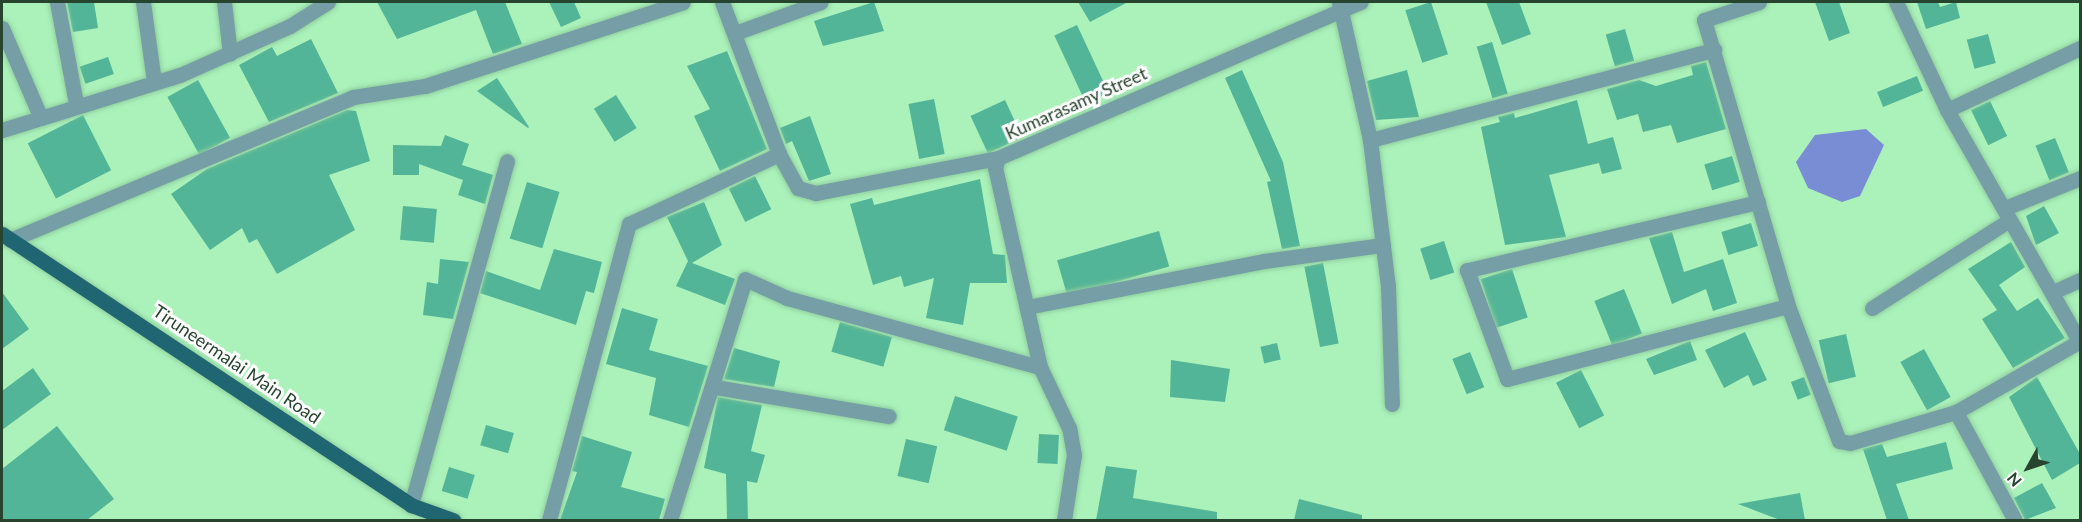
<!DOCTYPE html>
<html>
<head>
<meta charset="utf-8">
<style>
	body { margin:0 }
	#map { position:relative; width:2082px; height:522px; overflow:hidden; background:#aaf1ba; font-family:Lato,sans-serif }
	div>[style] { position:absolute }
	.water>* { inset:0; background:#788dd3 }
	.building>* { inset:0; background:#53b597; transform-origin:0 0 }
	.roads { filter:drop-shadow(0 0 2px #90ce9e) drop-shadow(0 0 2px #90ce9e) }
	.minor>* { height:15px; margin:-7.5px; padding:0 7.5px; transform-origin:7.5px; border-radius:7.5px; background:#759ea6 }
	.major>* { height:15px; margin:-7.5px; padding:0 7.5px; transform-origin:7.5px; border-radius:7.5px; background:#206672 }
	span { translate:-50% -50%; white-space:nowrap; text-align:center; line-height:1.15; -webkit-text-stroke:6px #fefefe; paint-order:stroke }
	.street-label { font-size:18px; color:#27442e }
	.frame { position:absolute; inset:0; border:3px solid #27442e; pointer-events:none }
	.north { position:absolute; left:1998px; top:438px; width:60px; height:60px; -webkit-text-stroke:4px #fefefe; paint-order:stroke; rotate:230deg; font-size:16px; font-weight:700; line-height:24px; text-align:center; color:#27442e }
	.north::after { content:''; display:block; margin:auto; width:21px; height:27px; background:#27442e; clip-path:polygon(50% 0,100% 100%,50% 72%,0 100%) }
</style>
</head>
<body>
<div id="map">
	<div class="water">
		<div style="clip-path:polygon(1866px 129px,1884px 145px,1860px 196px,1842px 202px,1808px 188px,1796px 162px,1815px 135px)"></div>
	</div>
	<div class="building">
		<div style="clip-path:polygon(67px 2px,94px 2px,98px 28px,73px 32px)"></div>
		<div style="clip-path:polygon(377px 2px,505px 2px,522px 44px,493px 54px,476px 10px,397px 39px)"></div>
		<div style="clip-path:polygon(549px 2px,574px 2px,581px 18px,561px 27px)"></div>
		<div style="clip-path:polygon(874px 2px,884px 31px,823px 46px,814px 21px)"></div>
		<div style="clip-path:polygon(1078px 2px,1128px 2px,1090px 22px)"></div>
		<div style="left:1431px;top:2px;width:55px;height:27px;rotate:72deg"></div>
		<div style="clip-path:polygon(1486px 2px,1519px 2px,1531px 34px,1502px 45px)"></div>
		<div style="clip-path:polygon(1815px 2px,1839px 2px,1850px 33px,1829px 41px)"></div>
		<div style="clip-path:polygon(1917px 2px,1938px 2px,1940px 7px,1956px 2px,1960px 18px,1926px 29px)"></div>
		<div style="left:1077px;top:25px;width:75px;height:25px;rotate:65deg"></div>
		<div style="left:1625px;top:29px;width:33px;height:20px;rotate:74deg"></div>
		<div style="left:1988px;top:34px;width:30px;height:22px;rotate:75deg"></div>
		<div style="clip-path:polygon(311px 39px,338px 93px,269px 122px,239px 65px,272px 47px,277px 56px)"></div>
		<div style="left:1492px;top:42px;width:54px;height:16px;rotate:73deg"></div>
		<div style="clip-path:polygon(727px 51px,767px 149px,720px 171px,694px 116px,710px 109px,687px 66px)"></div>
		<div style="left:108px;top:57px;width:18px;height:30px;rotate:71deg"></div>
		<div style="clip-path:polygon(1706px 62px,1726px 129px,1677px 143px,1671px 125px,1643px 132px,1638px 114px,1617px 120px,1607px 89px,1639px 80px,1656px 86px,1693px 75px,1691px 66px)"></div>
		<div style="clip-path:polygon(1242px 70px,1283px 162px,1300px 246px,1282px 249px,1267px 182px,1271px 181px,1225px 78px)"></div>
		<div style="clip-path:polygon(1407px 70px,1419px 117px,1376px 120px,1367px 81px)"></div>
		<div style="left:1917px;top:76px;width:16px;height:43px;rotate:68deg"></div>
		<div style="clip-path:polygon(497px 78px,529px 127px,528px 128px,477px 91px)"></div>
		<div style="left:198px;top:80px;width:66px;height:35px;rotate:61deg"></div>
		<div style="left:616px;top:95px;width:39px;height:26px;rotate:58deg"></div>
		<div style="left:934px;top:99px;width:56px;height:26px;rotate:79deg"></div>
		<div style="left:1005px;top:100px;width:41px;height:38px;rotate:65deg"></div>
		<div style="clip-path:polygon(1577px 100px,1588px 144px,1613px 137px,1622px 169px,1602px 174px,1599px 163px,1549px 175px,1566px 237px,1505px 245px,1481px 127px,1500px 122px,1498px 117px,1514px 113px,1515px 118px)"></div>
		<div style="left:1990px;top:101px;width:39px;height:21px;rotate:64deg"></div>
		<div style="clip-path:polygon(347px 110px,356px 111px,370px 161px,329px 175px,355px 230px,277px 274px,257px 239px,249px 243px,242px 228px,210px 250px,171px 194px,207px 169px)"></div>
		<div style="left:83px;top:115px;width:62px;height:62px;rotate:63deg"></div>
		<div style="clip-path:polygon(810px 116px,831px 174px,809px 181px,792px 141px,786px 144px,780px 128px)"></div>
		<div style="clip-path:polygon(445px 135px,469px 144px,462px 165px,493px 175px,485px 204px,458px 195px,463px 180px,419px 164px,419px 175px,393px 175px,393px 145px,441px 146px)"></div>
		<div style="left:2055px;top:138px;width:37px;height:21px;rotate:68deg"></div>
		<div style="left:1732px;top:156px;width:27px;height:29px;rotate:73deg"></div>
		<div style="left:755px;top:176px;width:37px;height:29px;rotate:64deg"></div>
		<div style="clip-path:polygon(980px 179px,993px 254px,1005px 255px,1007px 283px,970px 283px,963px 325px,926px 318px,934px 278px,904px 287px,901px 276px,873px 285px,850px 204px,872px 198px,874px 205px)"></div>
		<div style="left:527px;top:182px;width:34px;height:59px;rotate:17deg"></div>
		<div style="clip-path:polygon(704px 202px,722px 245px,692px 263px,735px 279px,725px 305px,676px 286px,688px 261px,667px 217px)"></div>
		<div style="left:403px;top:206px;width:34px;height:34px;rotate:5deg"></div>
		<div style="clip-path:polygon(2044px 206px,2059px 233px,2036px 245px,2026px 216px)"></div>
		<div style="left:1751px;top:223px;width:24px;height:31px;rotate:73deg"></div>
		<div style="left:1159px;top:231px;width:37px;height:106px;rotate:74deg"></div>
		<div style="clip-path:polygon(1672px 232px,1684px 272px,1723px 259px,1737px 303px,1713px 311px,1706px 289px,1672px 304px,1649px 238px)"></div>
		<div style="left:1444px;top:241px;width:33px;height:25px;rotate:72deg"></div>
		<div style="clip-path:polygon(2011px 242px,2025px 267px,1999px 285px,2017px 311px,2038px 298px,2065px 338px,2013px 368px,1982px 319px,1997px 310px,1968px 269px)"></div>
		<div style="clip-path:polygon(554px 249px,602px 262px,594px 293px,586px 291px,576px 325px,480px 293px,486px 271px,540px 290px)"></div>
		<div style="clip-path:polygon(440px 259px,469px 262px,453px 319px,423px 315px,427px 282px,438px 284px)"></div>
		<div style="left:1323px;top:263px;width:82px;height:19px;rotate:79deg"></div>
		<div style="left:1512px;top:269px;width:51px;height:33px;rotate:72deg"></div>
		<div style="left:1624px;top:289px;width:48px;height:32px;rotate:68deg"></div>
		<div style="clip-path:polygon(2px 292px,29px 329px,2px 349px)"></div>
		<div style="clip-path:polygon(622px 308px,658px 319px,649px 350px,708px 366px,689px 427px,649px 415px,656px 378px,606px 364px)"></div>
		<div style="left:840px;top:322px;width:54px;height:31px;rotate:16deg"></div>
		<div style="clip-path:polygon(1745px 332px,1767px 380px,1753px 386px,1748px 375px,1724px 388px,1705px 350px)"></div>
		<div style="left:1846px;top:334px;width:44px;height:28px;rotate:77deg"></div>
		<div style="clip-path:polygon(1690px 341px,1697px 360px,1654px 375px,1646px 359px)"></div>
		<div style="left:1277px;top:343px;width:17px;height:17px;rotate:77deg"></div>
		<div style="clip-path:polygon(734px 348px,780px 361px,774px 387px,724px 379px)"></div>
		<div style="left:1924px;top:349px;width:55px;height:27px;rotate:61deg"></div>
		<div style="left:1470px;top:352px;width:38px;height:19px;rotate:68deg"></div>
		<div style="clip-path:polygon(1171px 360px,1230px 369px,1225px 402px,1170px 397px)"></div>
		<div style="clip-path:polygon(33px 368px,51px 394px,2px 430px,2px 391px)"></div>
		<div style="left:1581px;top:370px;width:51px;height:28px;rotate:63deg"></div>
		<div style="left:1804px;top:377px;width:19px;height:14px;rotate:69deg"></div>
		<div style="clip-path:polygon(2037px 377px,2080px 454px,2080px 463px,2052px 480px,2009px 397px)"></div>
		<div style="left:955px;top:396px;width:66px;height:36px;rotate:18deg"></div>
		<div style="clip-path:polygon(718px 397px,762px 405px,751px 451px,765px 455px,757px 483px,747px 481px,748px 520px,727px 520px,726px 474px,704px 468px)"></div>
		<div style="left:486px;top:425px;width:29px;height:21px;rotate:16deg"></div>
		<div style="clip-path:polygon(57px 426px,114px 499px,87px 520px,2px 520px,2px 469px)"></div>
		<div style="left:1039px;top:434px;width:20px;height:29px;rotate:3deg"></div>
		<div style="clip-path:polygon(582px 436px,632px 452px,621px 487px,665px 499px,659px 520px,560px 520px,577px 472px,572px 471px)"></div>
		<div style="left:906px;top:439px;width:32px;height:38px;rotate:13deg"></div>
		<div style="clip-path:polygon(1946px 442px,1953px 469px,1896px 484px,1909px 520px,1887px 520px,1863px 449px,1882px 444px,1887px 457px)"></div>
		<div style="clip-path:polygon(1106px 466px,1137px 470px,1133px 498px,1217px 512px,1217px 520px,1096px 520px)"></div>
		<div style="left:449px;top:467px;width:27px;height:25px;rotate:17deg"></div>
		<div style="clip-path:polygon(2042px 483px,2056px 508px,2025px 520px,2014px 498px)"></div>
		<div style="clip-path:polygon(1800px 493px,1805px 520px,1780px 520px,1738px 504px)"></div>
		<div style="clip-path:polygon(1299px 499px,1362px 515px,1362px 520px,1294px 520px)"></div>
	</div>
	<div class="roads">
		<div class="minor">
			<div style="left:57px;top:2px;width:104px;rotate:79.4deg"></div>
			<div style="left:143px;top:2px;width:80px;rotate:82.1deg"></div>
			<div style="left:224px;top:2px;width:52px;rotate:83.4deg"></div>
			<div style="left:722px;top:2px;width:162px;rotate:69.4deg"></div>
			<div style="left:779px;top:154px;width:39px;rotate:61deg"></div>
			<div style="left:798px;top:188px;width:19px;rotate:16deg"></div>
			<div style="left:816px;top:193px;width:185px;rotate:-10.9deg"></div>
			<div style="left:1339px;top:2px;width:141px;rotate:77.3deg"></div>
			<div style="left:1370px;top:140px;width:147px;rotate:83deg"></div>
			<div style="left:1388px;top:286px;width:118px;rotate:88.1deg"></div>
			<div style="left:1759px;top:2px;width:58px;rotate:161.9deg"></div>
			<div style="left:1704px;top:20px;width:298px;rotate:73.6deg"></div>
			<div style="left:1788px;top:306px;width:144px;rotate:69.3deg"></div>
			<div style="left:1839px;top:441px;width:11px;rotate:10deg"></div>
			<div style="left:1850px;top:443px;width:110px;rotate:-16.3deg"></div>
			<div style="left:1956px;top:412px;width:143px;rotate:-29.8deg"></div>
			<div style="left:1896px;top:2px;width:119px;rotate:64.7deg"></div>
			<div style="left:1947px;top:110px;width:267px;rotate:60.2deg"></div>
			<div style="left:2px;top:28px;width:98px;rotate:66.6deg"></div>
			<div style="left:735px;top:33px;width:91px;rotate:-19.8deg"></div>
			<div style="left:1947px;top:110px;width:147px;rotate:-25deg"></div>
			<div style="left:2px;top:130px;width:186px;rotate:-17.2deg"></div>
			<div style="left:180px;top:75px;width:120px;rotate:-24deg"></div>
			<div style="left:290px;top:26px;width:45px;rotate:-32.3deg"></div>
			<div style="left:1370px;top:140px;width:356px;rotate:-14.7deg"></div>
			<div style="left:1758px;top:202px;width:299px;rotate:166.8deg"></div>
			<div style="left:1467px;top:270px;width:116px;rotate:69.8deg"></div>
			<div style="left:1507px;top:379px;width:290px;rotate:-14.6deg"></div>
			<div style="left:2005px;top:208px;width:81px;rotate:-21.8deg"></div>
			<div style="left:10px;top:240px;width:372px;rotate:-22.6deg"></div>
			<div style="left:353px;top:97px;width:73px;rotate:-8.7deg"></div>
			<div style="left:425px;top:86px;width:271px;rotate:-18deg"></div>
			<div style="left:2055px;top:291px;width:27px;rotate:-24deg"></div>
			<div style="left:1027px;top:307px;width:241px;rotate:-11deg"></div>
			<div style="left:1264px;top:261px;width:120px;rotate:-7.7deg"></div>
			<div style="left:1872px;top:308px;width:161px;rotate:-32.6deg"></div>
			<div style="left:715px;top:387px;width:176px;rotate:9.5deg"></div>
			<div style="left:1956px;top:412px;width:123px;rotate:61.4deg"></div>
			<div style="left:411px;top:505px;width:357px;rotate:-74.4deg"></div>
			<div style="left:549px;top:520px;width:307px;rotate:-74.9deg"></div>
			<div style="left:629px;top:224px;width:166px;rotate:-25deg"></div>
			<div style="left:670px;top:520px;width:252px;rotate:-72.7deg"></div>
			<div style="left:745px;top:279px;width:46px;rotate:24.3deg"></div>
			<div style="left:787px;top:298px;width:262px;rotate:15.3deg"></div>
			<div style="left:1064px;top:520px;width:66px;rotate:-81.3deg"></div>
			<div style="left:1074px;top:455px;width:27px;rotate:-100deg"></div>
			<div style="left:1069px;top:428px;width:68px;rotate:-115.4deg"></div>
			<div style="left:1040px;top:367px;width:204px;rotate:-102.7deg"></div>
			<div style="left:995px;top:168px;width:10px;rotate:-73deg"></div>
			<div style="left:998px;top:158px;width:395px;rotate:-23.3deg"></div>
		</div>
		<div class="major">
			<div style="left:2px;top:234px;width:491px;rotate:33.5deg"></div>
			<div style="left:411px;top:505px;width:45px;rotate:19.7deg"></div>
		</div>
	</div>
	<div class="street-label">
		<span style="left:1076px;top:103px;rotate:-24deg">Kumarasamy Street</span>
		<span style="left:237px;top:364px;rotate:34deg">Tiruneermalai Main Road</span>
	</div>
	<div class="frame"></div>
	<div class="north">N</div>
</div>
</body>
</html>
